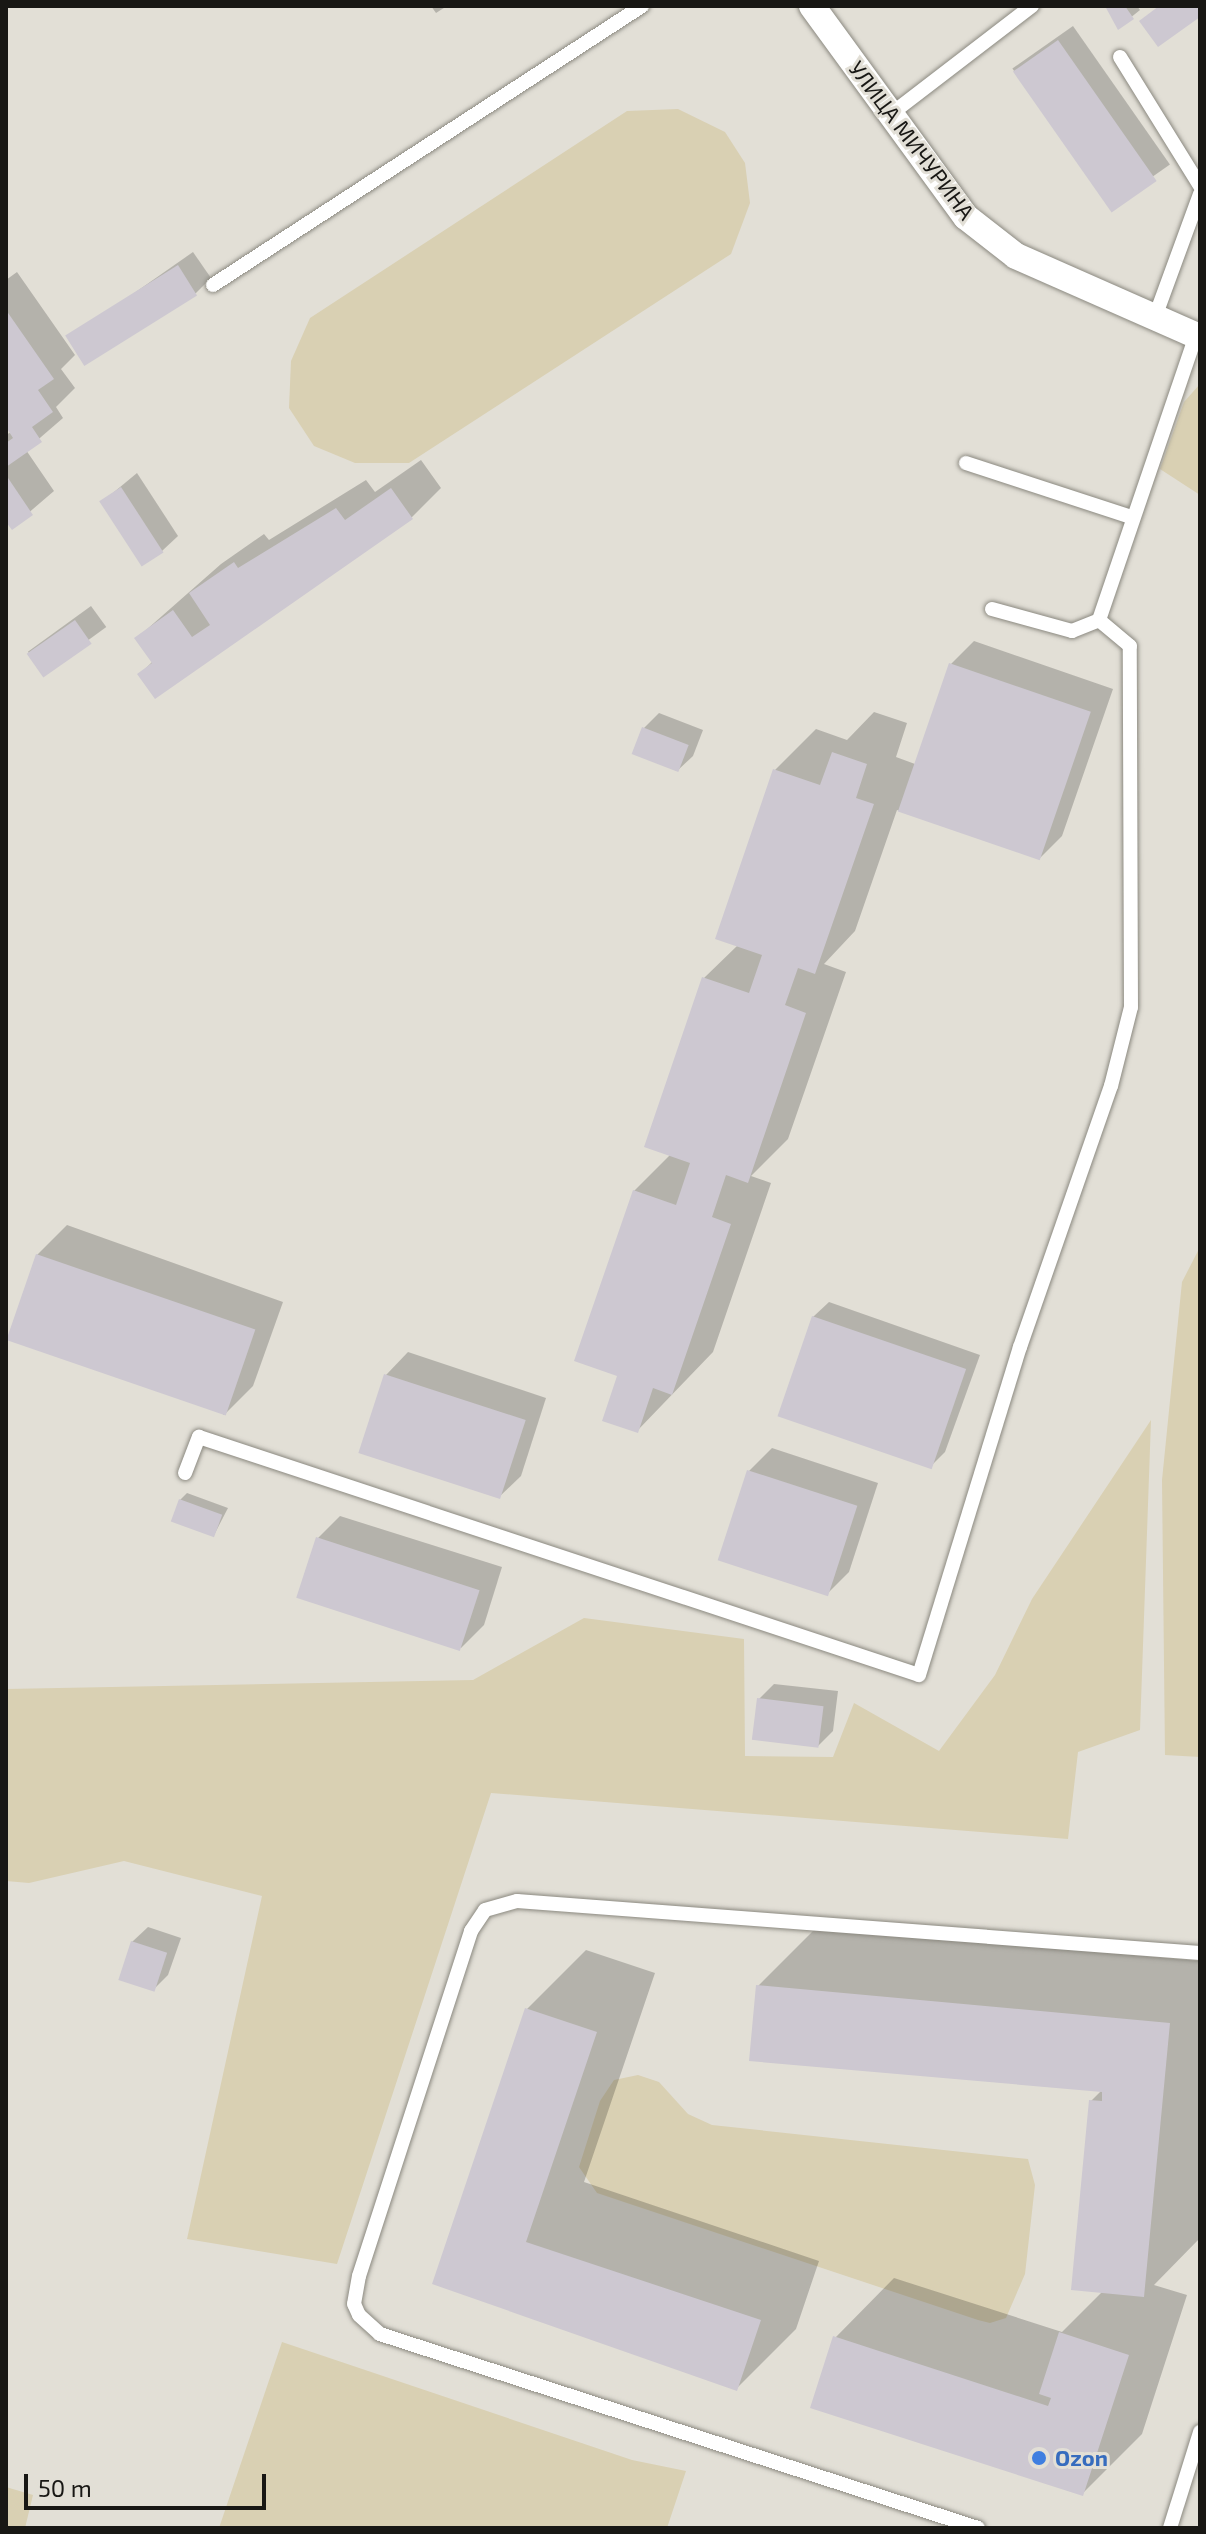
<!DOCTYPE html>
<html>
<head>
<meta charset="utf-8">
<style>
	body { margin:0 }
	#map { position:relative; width:1206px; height:2534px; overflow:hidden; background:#e2dfd6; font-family:"Exo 2",sans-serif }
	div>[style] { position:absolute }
	.green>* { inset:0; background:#d9d0b3 }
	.shadow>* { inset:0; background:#0003; transform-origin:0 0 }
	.building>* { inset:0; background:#cdc8d1; transform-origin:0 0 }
	.roads { filter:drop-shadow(0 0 2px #8b8980) drop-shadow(0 0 2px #8b8980) }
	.lane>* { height:14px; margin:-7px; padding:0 7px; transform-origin:7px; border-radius:7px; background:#fff }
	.street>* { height:26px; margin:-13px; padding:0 13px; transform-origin:13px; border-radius:13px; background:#fff }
	.dots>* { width:22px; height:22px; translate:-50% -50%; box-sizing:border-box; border:4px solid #e2dfd6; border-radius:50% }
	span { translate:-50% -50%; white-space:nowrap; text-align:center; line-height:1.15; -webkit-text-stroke:6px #e2dfd6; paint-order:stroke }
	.street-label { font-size:22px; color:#181714 }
	.shop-label { font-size:22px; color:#366cbe; font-weight:700 }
	.left { translate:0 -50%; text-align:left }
	.frame { position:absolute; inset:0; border:8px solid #181714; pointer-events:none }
	.scale { position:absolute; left:24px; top:2474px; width:242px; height:36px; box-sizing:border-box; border:4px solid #181714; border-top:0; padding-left:10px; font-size:24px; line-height:28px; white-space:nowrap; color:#181714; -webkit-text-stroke:6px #e2dfd6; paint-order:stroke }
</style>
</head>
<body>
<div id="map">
	<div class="green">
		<div style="clip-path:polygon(678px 109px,725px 132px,745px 163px,750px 203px,731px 254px,409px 463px,355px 463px,314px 446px,289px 408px,291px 361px,310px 318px,627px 111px)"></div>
		<div style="clip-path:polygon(1200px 384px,1200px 495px,1160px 469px,1184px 402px)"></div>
		<div style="clip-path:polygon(1200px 1247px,1200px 1757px,1165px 1755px,1162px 1480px,1182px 1282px)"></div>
		<div style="clip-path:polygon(1151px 1420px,1140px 1730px,1078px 1752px,1068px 1839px,491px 1793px,337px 2264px,187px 2239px,262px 1896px,124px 1861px,29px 1883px,6px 1881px,6px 1689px,473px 1680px,584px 1618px,744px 1639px,745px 1756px,833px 1757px,854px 1703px,939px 1751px,995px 1675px,1032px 1599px)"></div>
		<div style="clip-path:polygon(638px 2075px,659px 2082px,688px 2114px,712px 2125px,1028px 2159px,1035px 2185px,1025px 2274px,1006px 2318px,990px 2323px,978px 2320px,597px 2193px,579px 2167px,600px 2101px,614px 2080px)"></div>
		<div style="clip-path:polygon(282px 2342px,632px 2460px,686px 2471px,667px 2528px,219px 2528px)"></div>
		<div style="clip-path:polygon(6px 2487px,33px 2495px,25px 2528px,6px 2528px)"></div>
	</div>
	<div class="shadow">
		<div style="clip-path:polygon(431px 6px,447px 6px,436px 13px)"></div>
		<div style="clip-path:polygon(1107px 6px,1137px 6px,1140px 10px,1119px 27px)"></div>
		<div style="left:1073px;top:26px;width:169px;height:74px;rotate:55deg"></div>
		<div style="clip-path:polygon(193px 252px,211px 278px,196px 293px,70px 338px)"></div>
		<div style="clip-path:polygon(17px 272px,75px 355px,61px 369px,75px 388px,56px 407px,63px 418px,26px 450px,54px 491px,12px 527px,6px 518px,6px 435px,11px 432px,6px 424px,6px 280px)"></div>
		<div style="clip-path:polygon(421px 460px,441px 488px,412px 517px,140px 674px,153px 661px,137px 638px,221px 564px,264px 534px,269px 540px,366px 480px,375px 492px)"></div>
		<div style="clip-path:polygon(137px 473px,178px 536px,162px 551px,102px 502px)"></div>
		<div style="left:91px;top:606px;width:26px;height:78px;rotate:54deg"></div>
		<div style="clip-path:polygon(974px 641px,1113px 689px,1062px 836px,1039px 859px,897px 810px,855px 931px,824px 964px,846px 972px,788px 1139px,751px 1176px,771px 1183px,713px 1352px,637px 1431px,620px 1375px,634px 1191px,671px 1154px,704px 978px,738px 945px,775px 770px,816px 729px,847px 740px,874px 712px,907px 723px,896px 757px,915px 764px,951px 664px)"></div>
		<div style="clip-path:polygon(659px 713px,703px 730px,693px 756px,677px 771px,634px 753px,644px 728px)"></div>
		<div style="clip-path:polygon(67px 1225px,283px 1302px,253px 1386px,224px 1415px,37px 1255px)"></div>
		<div style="clip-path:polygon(829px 1302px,980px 1355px,945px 1452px,930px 1467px,813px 1317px)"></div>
		<div style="clip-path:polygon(408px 1352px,546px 1398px,521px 1476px,498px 1498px,386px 1375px)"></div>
		<div style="clip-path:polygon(772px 1448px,878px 1483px,849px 1572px,827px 1594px,749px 1471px)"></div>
		<div style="clip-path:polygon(187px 1493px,228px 1508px,214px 1535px,180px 1500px)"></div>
		<div style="clip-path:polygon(340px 1516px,502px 1567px,484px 1625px,461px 1648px,318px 1538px)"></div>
		<div style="clip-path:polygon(774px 1684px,838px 1691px,833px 1731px,818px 1746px,759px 1699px)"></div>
		<div style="clip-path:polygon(148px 1927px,181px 1938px,168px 1975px,153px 1990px,132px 1942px)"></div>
		<div style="clip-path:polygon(817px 1927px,1200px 1961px,1200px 2238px,1154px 2285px,1187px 2295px,1142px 2434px,1082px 2494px,835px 2338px,894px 2278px,1062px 2332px,1103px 2291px,1091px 2101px,1102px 2090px,758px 1986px)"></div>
		<div style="clip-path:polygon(586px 1950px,655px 1973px,584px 2182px,819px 2261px,796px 2329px,737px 2388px,434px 2283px,527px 2009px)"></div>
	</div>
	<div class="building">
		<div style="clip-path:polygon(1105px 6px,1125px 6px,1134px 19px,1118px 30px)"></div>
		<div style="clip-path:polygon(1159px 6px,1200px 6px,1200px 17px,1158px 47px,1139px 21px)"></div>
		<div style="left:1058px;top:40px;width:172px;height:55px;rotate:55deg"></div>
		<div style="left:178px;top:265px;width:36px;height:133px;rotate:58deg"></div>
		<div style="clip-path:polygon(6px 310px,54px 379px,38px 390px,53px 412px,32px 427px,42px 442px,6px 467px,6px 443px,13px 438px,6px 427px)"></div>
		<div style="clip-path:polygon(6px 475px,33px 515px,12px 530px,6px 522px)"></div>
		<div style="left:121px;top:487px;width:78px;height:26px;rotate:57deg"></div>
		<div style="clip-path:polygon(391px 488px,413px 519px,155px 699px,137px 674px,152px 663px,134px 638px,173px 610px,192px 637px,210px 625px,189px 593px,234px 562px,238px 568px,336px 508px,345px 520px)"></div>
		<div style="left:75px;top:620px;width:29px;height:59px;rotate:55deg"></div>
		<div style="left:949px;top:663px;width:150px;height:157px;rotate:19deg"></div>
		<div style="left:642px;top:727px;width:50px;height:29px;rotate:21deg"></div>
		<div style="clip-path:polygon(832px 752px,867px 764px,856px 798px,874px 804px,815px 974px,798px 968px,785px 1005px,806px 1013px,748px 1183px,726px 1175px,712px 1217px,731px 1224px,672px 1395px,653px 1388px,638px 1433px,602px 1421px,617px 1376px,574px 1361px,633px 1190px,676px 1205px,690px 1163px,644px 1147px,702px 977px,749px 993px,762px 955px,715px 939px,773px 769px,820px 785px)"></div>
		<div style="left:36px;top:1254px;width:232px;height:91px;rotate:19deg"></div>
		<div style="left:812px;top:1316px;width:163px;height:106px;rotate:19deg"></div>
		<div style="left:384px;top:1374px;width:149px;height:83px;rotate:18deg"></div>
		<div style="left:747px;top:1470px;width:116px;height:95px;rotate:18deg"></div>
		<div style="left:179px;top:1499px;width:46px;height:24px;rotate:20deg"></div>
		<div style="left:316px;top:1537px;width:172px;height:64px;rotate:18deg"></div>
		<div style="left:757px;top:1698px;width:67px;height:42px;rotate:7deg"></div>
		<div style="left:131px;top:1941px;width:38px;height:41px;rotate:18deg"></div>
		<div style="clip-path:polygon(756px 1985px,1170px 2023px,1144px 2297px,1071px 2290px,1089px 2100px,1102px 2101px,1102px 2092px,749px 2061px)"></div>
		<div style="clip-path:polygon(525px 2008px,597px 2032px,526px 2242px,761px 2320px,737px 2391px,432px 2284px)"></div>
		<div style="clip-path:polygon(1059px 2332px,1129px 2355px,1083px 2496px,810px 2408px,833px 2336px,1048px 2406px,1051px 2398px,1039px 2394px)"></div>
	</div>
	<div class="roads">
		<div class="lane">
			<div style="left:1120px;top:57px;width:152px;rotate:58.2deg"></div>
			<div style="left:891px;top:114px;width:178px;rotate:-37.5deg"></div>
			<div style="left:213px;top:285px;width:512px;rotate:-33.04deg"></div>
			<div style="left:1155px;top:317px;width:131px;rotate:-69.9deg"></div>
			<div style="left:966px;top:463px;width:174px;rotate:18.1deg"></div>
			<div style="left:992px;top:609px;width:83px;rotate:15.4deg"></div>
			<div style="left:1072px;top:631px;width:29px;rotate:-22deg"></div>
			<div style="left:1099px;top:620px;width:301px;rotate:-71.2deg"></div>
			<div style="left:185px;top:1473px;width:39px;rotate:-69deg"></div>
			<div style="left:199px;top:1437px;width:758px;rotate:18.29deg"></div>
			<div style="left:919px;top:1675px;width:343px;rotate:-72.9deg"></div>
			<div style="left:1020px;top:1347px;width:276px;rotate:-70.8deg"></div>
			<div style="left:1111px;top:1086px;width:81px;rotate:-75.8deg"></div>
			<div style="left:1131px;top:1007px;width:361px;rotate:-90.2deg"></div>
			<div style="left:1130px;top:646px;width:40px;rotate:-140deg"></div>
			<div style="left:978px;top:2528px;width:629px;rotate:-162.03deg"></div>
			<div style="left:380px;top:2334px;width:28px;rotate:-138deg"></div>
			<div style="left:359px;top:2315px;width:12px;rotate:-114deg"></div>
			<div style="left:354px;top:2304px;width:28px;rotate:-80deg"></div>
			<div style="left:359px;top:2276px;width:363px;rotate:-72deg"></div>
			<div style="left:471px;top:1931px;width:25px;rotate:-56deg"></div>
			<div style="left:485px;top:1910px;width:33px;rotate:-16deg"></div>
			<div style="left:517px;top:1901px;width:685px;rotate:4.35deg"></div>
			<div style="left:1170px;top:2528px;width:101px;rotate:-72.6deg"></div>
		</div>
		<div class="street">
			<div style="left:812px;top:6px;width:261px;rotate:53.9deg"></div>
			<div style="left:966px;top:217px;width:63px;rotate:38deg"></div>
			<div style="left:1016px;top:256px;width:201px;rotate:23.8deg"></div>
		</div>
	</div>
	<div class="dots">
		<div style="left:1039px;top:2458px;background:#3f7fe0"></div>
	</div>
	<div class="street-label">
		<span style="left:912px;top:140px;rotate:53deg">УЛИЦА МИЧУРИНА</span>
	</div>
	<div class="shop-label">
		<span class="left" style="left:1055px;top:2458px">Ozon</span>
	</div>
	<div class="frame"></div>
	<div class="scale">50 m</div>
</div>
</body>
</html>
